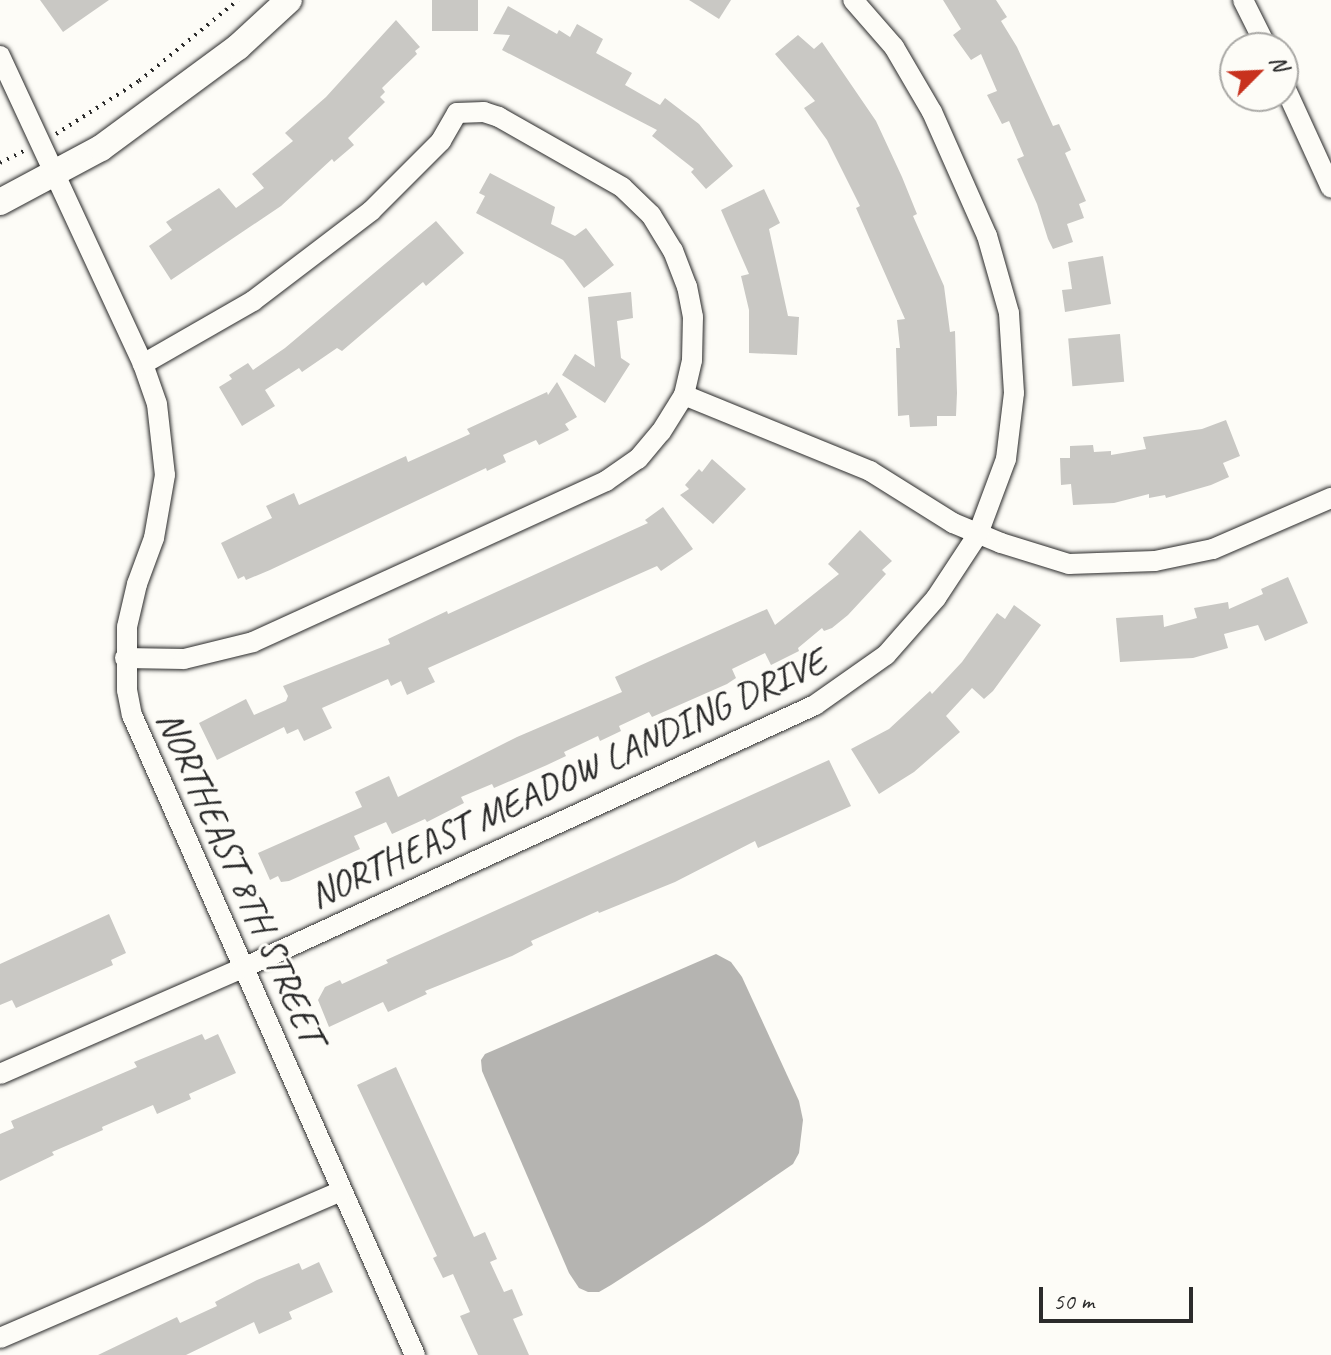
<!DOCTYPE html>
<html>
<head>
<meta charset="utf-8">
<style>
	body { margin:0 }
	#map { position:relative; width:1331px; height:1355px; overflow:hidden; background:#fdfcf7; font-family:Caveat,sans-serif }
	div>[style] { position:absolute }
	.water>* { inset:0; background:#b5b4b1 }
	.building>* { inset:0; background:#c9c8c4; transform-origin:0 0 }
	.path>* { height:4px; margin-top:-2px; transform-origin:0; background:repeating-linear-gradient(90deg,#2b2b2b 0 2px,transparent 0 8px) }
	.roads { filter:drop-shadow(0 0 2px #2b2b2b) drop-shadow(0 0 2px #2b2b2b) }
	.minor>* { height:20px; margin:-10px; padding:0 10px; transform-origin:10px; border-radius:10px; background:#fdfcf7 }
	.tertiary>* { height:26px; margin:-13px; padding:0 13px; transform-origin:13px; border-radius:13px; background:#fdfcf7 }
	span { translate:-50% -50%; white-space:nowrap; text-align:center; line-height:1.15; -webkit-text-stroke:6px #fdfcf7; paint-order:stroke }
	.street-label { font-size:38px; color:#2b2b2b }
	.north { position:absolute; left:1219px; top:32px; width:80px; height:80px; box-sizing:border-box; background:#fdfcf7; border:2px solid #a9a8a5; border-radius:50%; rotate:66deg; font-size:22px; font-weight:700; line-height:32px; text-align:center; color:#2b2b2b }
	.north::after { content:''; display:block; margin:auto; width:28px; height:36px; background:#c8321e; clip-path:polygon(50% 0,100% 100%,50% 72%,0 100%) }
	.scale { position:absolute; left:1039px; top:1287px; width:154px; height:36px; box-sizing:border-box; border:4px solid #2b2b2b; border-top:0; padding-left:10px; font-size:24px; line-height:28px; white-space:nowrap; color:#2b2b2b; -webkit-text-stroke:6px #fdfcf7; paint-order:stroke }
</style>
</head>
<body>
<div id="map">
	<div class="water">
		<div style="clip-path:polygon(716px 954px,731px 962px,742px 977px,799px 1101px,803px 1120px,799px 1153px,793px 1164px,704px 1225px,611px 1285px,599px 1292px,588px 1292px,579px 1288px,569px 1273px,482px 1071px,481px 1060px,485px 1054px)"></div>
	</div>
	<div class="building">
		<div style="clip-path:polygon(40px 0,109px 0,63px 32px)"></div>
		<div style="left:432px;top:0;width:46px;height:31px"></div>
		<div style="clip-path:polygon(689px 0,731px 0,719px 19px)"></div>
		<div style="clip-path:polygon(943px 0,996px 0,1007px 17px,1001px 21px,1017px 47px,1053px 126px,1059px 124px,1071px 150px,1065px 153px,1086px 201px,1079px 204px,1084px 218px,1067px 224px,1073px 242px,1053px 249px,1048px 239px,1037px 204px,1017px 159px,1024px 156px,1009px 121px,1002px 124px,987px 95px,997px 91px,981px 54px,971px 60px,953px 35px,961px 29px)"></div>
		<div style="clip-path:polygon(508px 6px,557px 34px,559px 30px,570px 37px,577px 24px,603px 39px,596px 53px,632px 73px,625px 85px,660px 105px,665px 98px,699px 124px,733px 166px,706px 189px,691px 172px,694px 169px,652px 136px,657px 130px,502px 50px,510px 35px,493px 34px)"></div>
		<div style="clip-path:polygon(396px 20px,420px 47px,415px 51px,417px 54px,382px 88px,385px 92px,380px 97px,385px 102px,348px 138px,354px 145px,334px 162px,332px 159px,281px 206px,171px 280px,149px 246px,172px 230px,166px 222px,219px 188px,236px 208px,264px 188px,252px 174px,293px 141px,285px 133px,326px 97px)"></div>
		<div style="clip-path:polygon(798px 35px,814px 49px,822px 42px,876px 121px,902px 177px,917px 214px,913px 216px,944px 286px,950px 332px,955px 331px,957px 393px,956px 416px,937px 416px,937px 426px,910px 427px,909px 415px,898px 416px,896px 348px,900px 348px,897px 320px,905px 319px,856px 208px,860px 206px,827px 140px,804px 108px,815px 101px,775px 54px)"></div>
		<div style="clip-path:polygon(490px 173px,555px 207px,551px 224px,575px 236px,586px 228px,614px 265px,584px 288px,563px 260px,476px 213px,485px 196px,479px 193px)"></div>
		<div style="clip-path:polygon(764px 189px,780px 223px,769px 229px,788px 316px,799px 317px,797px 355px,749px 353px,749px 310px,741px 276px,749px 274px,721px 210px)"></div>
		<div style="clip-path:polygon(436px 221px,464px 253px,426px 286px,423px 282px,342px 351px,337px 348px,302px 372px,299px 368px,265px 390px,275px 406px,242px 426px,219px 387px,232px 379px,229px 375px,248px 363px,253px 370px,285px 348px)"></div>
		<div style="clip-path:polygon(1103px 256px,1111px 304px,1065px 312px,1062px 290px,1072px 289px,1068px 262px)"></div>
		<div style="clip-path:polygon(631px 292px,633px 318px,617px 321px,621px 358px,630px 364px,605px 403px,562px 375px,575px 354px,595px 367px,588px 297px)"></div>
		<div style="left:1120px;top:334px;width:48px;height:52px;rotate:85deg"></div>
		<div style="clip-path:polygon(557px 382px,577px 417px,565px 424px,569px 430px,539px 445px,536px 440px,503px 455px,506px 462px,487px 471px,486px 468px,270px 570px,246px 580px,244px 576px,238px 579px,221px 543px,272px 518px,266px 506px,294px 493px,299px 505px,406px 456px,408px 462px,470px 434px,467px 429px,547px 392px,548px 395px)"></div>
		<div style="clip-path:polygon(1226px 420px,1240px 456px,1223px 463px,1229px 477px,1211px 485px,1166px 498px,1165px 495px,1149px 498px,1149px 494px,1114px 503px,1073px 505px,1071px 484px,1061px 485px,1060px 458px,1070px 458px,1070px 446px,1093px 445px,1094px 452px,1111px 451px,1111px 455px,1146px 449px,1143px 437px,1202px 429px)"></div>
		<div style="clip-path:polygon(712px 459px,746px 489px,713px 524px,680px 495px,689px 489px,685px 485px,699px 469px,702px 472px)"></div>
		<div style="clip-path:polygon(663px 507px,693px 549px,661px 571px,657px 566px,428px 668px,435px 682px,407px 695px,401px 681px,391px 686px,388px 679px,322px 708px,332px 728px,304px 741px,298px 729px,287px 734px,284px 727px,217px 760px,199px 723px,246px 699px,254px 715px,286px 701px,288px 696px,283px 686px,390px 644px,388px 639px,447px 611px,448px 614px,648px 523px,645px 520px)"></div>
		<div style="clip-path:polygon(860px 530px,892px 561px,882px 570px,886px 574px,848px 615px,832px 628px,824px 631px,822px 628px,798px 648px,799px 651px,771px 665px,765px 653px,732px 669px,736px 678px,727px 684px,652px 717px,649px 712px,619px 726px,621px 731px,600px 741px,598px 736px,564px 752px,566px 756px,547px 765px,494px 788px,492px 784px,461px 797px,464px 803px,427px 822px,425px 819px,392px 834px,386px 822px,354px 836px,360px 849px,289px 881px,281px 882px,278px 876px,270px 880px,258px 853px,362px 807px,355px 792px,389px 776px,398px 797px,517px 737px,622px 692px,615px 677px,650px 661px,767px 609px,775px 625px,839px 574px,828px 564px)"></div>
		<div style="clip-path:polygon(1288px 577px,1308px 623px,1265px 641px,1258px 625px,1224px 634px,1228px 648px,1193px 658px,1120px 662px,1116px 618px,1163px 615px,1164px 627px,1197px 618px,1194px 608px,1228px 602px,1229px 609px,1263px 594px,1261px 589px)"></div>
		<div style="clip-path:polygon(1014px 605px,1041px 625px,993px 691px,984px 699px,972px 688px,946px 716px,960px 732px,914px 772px,879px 794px,851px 749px,889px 729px,930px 691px,932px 694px,962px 662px,997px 613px,1005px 619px)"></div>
		<div style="clip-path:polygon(829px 760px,851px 806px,758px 848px,755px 841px,675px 882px,599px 913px,598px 911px,531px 941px,533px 945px,512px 956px,425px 991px,427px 994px,388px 1012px,383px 1002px,329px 1027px,318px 1000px,325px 987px,340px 980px,342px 984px,388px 963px,386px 960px)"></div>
		<div style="clip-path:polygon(109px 914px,126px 953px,111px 960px,113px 965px,16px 1008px,12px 1000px,0 1005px,0 964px)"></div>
		<div style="clip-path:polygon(202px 1034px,205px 1040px,218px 1034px,236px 1073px,189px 1094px,191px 1099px,157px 1114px,153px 1105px,102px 1127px,103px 1130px,52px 1152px,54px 1155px,0 1181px,0 1134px,14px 1128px,11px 1121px,137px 1067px,134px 1062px)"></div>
		<div style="clip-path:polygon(396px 1067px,474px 1237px,485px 1232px,497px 1259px,490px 1262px,504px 1292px,512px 1289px,523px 1315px,513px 1319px,529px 1355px,478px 1355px,460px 1316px,470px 1312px,453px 1274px,443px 1278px,433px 1258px,437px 1256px,357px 1085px)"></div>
		<div style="clip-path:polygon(319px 1262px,333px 1292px,289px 1312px,292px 1319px,259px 1334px,254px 1322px,186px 1355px,98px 1355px,177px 1317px,180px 1323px,217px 1306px,215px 1302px,257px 1280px,299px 1263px,302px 1270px)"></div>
	</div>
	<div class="path">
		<div style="left:56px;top:134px;width:98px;rotate:-32.6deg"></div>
		<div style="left:139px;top:81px;width:128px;rotate:-39.3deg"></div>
		<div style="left:0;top:163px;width:27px;rotate:-27deg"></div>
	</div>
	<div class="roads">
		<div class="minor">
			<div style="left:1243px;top:0;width:54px;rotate:63.4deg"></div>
			<div style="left:0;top:56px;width:340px;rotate:65.1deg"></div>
			<div style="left:143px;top:364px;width:42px;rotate:70.7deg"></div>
			<div style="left:157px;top:404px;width:71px;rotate:83.6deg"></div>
			<div style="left:165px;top:475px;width:64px;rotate:99.9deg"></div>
			<div style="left:154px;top:538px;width:49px;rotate:110.3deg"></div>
			<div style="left:137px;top:584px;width:44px;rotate:103.1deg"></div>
			<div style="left:127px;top:627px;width:63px;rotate:90deg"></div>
			<div style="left:127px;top:690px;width:25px;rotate:79deg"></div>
			<div style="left:132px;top:715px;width:700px;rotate:66.15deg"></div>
			<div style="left:1283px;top:83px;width:115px;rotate:65.4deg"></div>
			<div style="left:684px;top:395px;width:201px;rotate:22.2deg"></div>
			<div style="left:870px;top:471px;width:98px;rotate:32.1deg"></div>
			<div style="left:953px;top:523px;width:52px;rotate:22.6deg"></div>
			<div style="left:1001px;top:543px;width:71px;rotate:17.2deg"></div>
			<div style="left:1069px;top:564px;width:86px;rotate:-2deg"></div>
			<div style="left:1155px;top:561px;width:59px;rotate:-11.7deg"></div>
			<div style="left:1213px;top:549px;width:129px;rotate:-23.4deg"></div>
			<div style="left:125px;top:658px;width:59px;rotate:1deg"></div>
			<div style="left:184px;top:659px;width:71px;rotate:-13.8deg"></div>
			<div style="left:253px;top:642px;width:388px;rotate:-24.5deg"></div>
			<div style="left:606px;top:481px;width:39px;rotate:-35deg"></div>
			<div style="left:638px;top:459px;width:35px;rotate:-50deg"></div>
			<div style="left:661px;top:432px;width:44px;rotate:-58.1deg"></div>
			<div style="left:684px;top:395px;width:36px;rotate:-77deg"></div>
			<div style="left:692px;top:360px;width:43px;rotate:-88.7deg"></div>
			<div style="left:693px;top:317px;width:31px;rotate:-101deg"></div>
			<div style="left:687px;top:287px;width:39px;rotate:-111deg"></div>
			<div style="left:673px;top:251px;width:42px;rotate:-121.4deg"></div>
			<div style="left:651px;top:215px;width:40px;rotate:-136deg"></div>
			<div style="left:622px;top:187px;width:142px;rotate:-150.4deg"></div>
			<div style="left:499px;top:117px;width:16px;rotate:-162deg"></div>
			<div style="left:484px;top:112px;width:27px;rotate:178deg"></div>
			<div style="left:457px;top:113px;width:32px;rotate:120deg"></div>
			<div style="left:441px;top:141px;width:99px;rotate:135deg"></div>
			<div style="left:371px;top:211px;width:148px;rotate:142.7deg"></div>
			<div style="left:253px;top:301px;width:127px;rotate:150.2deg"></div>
			<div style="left:0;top:1074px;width:265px;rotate:-23.6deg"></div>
			<div style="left:243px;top:968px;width:630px;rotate:-24.69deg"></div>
			<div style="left:815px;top:705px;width:87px;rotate:-35.2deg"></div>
			<div style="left:886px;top:655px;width:76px;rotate:-48.7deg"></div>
			<div style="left:936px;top:598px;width:77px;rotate:-56.7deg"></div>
			<div style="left:978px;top:534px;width:80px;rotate:-69.5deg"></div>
			<div style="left:1006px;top:459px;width:66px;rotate:-83.1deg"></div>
			<div style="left:1014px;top:393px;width:80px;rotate:-93.6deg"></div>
			<div style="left:1009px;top:313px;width:80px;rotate:-105.9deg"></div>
			<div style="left:987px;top:236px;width:136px;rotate:-113.9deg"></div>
			<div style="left:932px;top:112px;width:75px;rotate:-120.3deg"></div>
			<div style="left:894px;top:47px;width:62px;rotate:-131.1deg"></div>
			<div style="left:0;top:1338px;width:372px;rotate:-23.3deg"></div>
		</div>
		<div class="tertiary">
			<div style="left:0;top:202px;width:115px;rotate:-28.1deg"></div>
			<div style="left:101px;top:148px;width:170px;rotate:-36.4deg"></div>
			<div style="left:238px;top:47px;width:69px;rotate:-42.7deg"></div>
		</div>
	</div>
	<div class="street-label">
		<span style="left:567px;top:778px;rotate:-25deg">NORTHEAST MEADOW LANDING DRIVE</span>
		<span style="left:241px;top:877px;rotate:66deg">NORTHEAST 8TH STREET</span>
	</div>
	<div class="north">N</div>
	<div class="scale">50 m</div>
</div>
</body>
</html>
